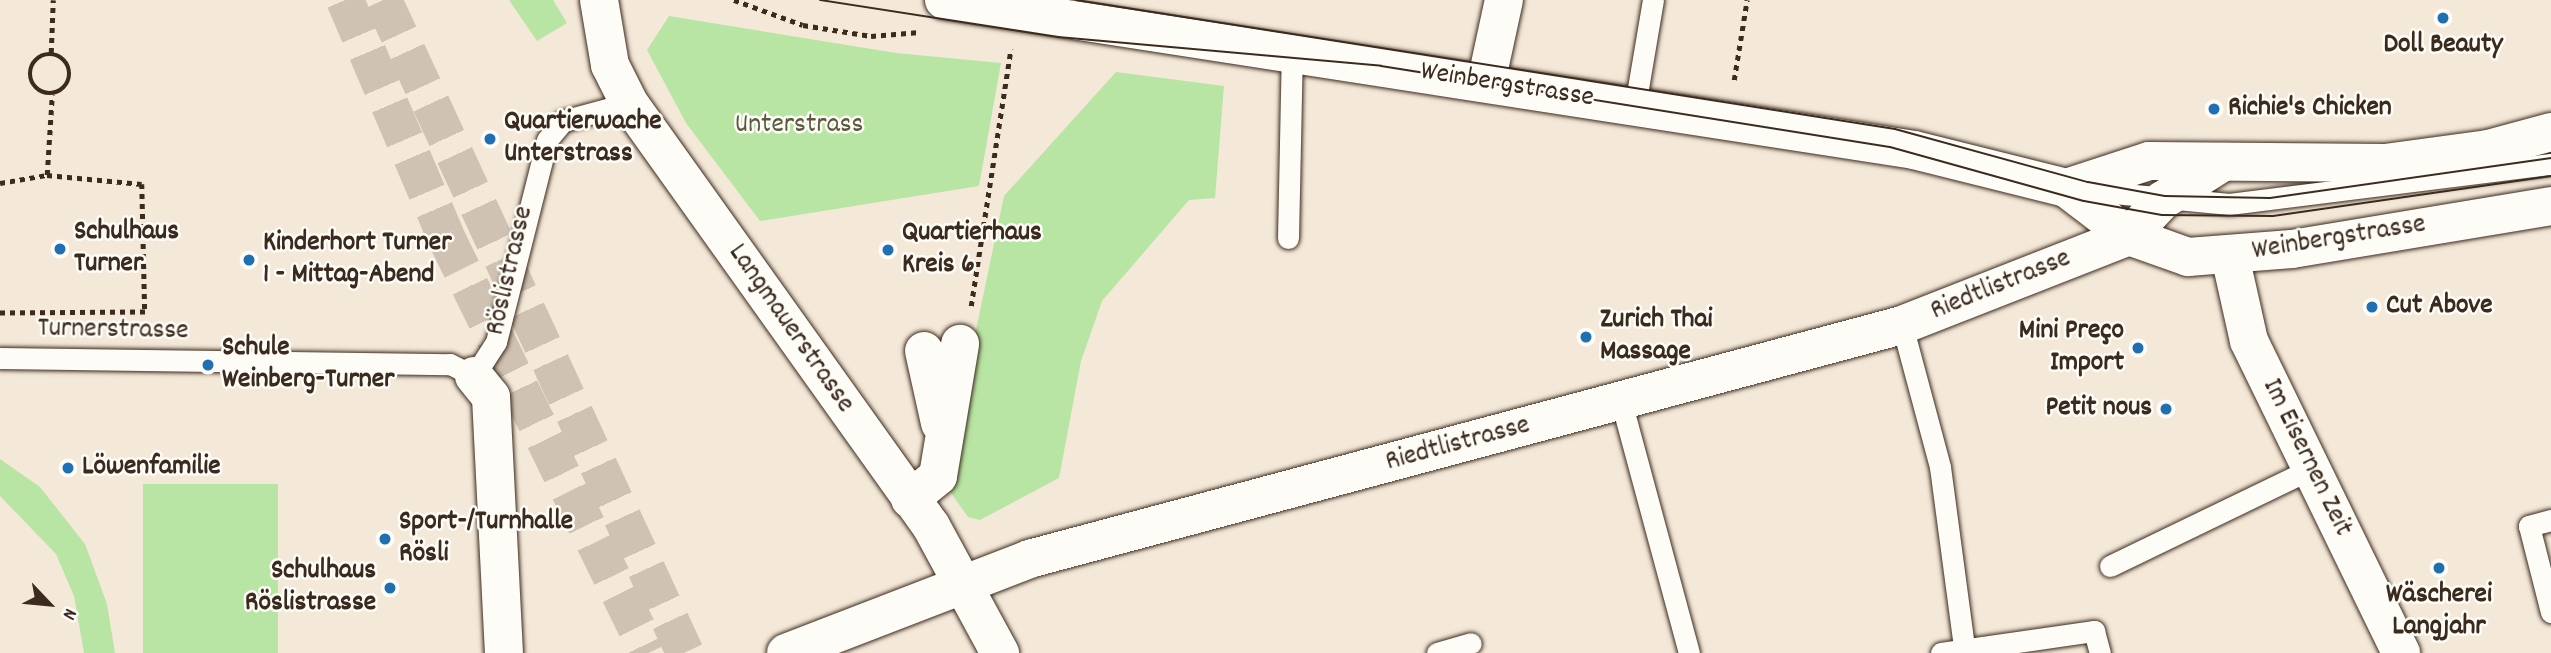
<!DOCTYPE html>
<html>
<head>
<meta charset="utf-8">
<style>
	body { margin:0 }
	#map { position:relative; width:2551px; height:653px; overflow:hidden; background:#f4e8d8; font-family:Dekko,sans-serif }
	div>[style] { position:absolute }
	.green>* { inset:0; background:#b8e5a3; transform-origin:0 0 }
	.highway-tunnel>* { height:38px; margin-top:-19px; transform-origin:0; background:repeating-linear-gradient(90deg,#cfc2b3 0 38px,transparent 0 57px) }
	.path>* { height:4.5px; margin-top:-2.25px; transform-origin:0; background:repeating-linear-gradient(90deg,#3b2a1e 0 5px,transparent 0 10px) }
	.path>.ring { margin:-2.25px; padding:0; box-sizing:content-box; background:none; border:4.5px solid #3b2a1e; border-radius:50% }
	.roads { filter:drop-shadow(0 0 2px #3b2a1e) drop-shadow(0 0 2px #3b2a1e) }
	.lane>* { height:21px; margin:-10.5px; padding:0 10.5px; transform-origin:10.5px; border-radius:10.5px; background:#fdfcf7 }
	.street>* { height:38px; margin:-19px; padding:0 19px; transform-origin:19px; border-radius:19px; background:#fdfcf7 }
	.secondary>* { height:38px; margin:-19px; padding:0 19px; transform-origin:19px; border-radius:19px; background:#fdfcf7 }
	.tram>* { height:2px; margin:-1px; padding:0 1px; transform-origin:1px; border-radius:1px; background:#3b2a1e }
	.dots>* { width:19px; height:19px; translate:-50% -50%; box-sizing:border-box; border:4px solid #fdfcf7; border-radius:50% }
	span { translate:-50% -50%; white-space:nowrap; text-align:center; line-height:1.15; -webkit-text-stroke:5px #fdfcf7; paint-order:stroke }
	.poi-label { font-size:28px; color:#3b2a1e; font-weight:700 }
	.left { translate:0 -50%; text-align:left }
	.right { translate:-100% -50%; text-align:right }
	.street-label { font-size:28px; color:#3b2a1e }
	.park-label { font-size:28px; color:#5a593f }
	.north { position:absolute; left:14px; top:569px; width:70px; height:70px; -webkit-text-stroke:5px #fdfcf7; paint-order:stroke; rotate:116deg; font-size:19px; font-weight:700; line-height:28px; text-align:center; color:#3b2a1e }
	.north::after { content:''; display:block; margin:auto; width:24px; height:32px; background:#3b2a1e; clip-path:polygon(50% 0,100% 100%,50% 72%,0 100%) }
</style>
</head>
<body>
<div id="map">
	<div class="green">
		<div style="clip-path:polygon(509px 0,553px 0,567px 23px,537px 41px)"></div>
		<div style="clip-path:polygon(669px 16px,896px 53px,1001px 63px,979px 186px,760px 221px,686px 123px,647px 50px)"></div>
		<div style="clip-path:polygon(1116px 72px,1224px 86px,1215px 198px,1189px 200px,1102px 301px,1081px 361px,1059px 478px,980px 520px,968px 517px,944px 483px,1004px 196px)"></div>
		<div style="clip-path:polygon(0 459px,40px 487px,85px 544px,107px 604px,115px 653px,84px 653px,74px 596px,56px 554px,0 496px)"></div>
		<div style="left:278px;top:484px;width:169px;height:135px;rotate:90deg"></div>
	</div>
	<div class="highway-tunnel">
		<div style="left:345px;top:0;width:255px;rotate:66.9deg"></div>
		<div style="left:445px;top:235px;width:465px;rotate:64deg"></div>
		<div style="left:383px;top:0;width:719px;rotate:65.18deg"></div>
	</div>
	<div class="path">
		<div style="left:734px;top:0;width:73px;rotate:19.9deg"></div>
		<div style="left:803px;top:25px;width:69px;rotate:9.2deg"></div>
		<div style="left:871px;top:36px;width:49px;rotate:-4.7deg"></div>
		<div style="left:51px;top:53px;width:53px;rotate:-87.8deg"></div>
		<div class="ring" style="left:30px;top:54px;width:35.5px;height:35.5px"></div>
		<div style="left:1734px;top:80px;width:81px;rotate:-80.8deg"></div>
		<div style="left:47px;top:175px;width:80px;rotate:-86.4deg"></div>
		<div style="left:0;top:183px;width:48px;rotate:-9.7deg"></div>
		<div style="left:47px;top:175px;width:95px;rotate:5.4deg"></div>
		<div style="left:142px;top:184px;width:128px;rotate:88.7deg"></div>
		<div style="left:145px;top:312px;width:145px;rotate:179.6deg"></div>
		<div style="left:971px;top:306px;width:260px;rotate:-81.2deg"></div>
	</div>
	<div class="roads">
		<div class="lane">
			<div style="left:1635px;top:106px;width:108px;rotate:-80.4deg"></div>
			<div style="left:2082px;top:190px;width:148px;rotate:5.4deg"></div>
			<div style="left:2229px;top:204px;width:324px;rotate:-7.1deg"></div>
			<div style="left:1288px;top:238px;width:184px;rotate:-88.8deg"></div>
			<div style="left:1902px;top:325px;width:147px;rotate:75deg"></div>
			<div style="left:1940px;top:467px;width:183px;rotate:82.4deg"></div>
			<div style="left:0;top:358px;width:450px;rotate:0.8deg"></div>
			<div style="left:450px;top:364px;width:27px;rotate:27deg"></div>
			<div style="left:474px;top:376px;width:40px;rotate:-57.1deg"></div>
			<div style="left:496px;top:342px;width:208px;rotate:-75.8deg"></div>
			<div style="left:547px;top:140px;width:25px;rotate:-50deg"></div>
			<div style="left:563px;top:121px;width:68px;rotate:-15.3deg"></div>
			<div style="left:1621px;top:401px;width:261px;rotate:74.9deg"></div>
			<div style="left:2551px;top:520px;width:23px;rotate:165deg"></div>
			<div style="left:2529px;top:526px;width:89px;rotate:75.7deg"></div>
			<div style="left:2110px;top:566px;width:223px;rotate:-25.8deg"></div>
			<div style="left:1437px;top:653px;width:35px;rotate:-16deg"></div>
			<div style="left:1941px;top:653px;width:155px;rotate:-8.2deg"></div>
			<div style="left:2094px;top:631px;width:23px;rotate:75deg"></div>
		</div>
		<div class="street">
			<div style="left:599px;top:0;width:66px;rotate:80.4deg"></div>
			<div style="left:610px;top:65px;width:42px;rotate:63.4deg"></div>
			<div style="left:629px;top:103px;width:520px;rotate:54.48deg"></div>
			<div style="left:931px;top:526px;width:145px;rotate:61.5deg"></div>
			<div style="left:1486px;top:83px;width:85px;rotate:-77.8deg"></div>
			<div style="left:2230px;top:256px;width:87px;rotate:77.4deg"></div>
			<div style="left:2249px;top:341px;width:347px;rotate:64deg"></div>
			<div style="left:924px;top:351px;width:74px;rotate:77.5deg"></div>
			<div style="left:474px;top:376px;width:27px;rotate:51deg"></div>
			<div style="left:491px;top:397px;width:256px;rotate:87.1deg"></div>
			<div style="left:910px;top:499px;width:36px;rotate:-39deg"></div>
			<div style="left:938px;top:476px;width:134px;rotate:-80.5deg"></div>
		</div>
		<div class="secondary">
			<div style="left:944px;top:0;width:982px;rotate:8.79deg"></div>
			<div style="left:1914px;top:150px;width:157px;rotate:14deg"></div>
			<div style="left:2066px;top:188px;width:79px;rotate:37.3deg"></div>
			<div style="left:2129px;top:236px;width:63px;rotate:19.6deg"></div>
			<div style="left:2188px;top:257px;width:104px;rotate:-4.4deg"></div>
			<div style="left:2292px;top:249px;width:263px;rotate:-9.4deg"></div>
			<div style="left:2066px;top:188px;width:87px;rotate:-18deg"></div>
			<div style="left:2149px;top:161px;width:236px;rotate:0.5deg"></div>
			<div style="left:2385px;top:163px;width:104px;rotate:-7.7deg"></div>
			<div style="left:2488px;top:149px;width:65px;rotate:-15.1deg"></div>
			<div style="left:786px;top:653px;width:261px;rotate:-21.1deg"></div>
			<div style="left:1029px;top:559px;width:904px;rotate:-15deg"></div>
			<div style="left:1902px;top:325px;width:244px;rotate:-21.4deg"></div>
			<div style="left:2129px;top:236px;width:50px;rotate:-46.6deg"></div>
			<div style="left:2163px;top:200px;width:71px;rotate:-32.3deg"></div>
		</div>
	</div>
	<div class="tram">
		<div style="left:820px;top:0;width:242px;rotate:8.8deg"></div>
		<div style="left:1059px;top:37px;width:323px;rotate:5.1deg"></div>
		<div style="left:1381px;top:66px;width:515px;rotate:9.04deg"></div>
		<div style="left:1890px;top:147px;width:201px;rotate:15.6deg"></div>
		<div style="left:2084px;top:201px;width:79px;rotate:10.2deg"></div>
		<div style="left:2162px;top:215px;width:111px;rotate:0.5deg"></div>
		<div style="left:2273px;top:216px;width:281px;rotate:-8.2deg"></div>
		<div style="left:1076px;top:0;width:829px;rotate:8.95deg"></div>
		<div style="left:1895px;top:129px;width:200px;rotate:15.4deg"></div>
		<div style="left:2088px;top:182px;width:78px;rotate:10.3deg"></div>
		<div style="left:2165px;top:196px;width:105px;rotate:1.1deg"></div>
		<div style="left:2270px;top:198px;width:284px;rotate:-8.1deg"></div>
	</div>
	<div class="dots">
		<div style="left:2443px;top:18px;background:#1f6fb2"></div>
		<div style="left:2214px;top:109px;background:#1f6fb2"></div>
		<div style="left:490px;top:139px;background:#1f6fb2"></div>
		<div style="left:60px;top:249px;background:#1f6fb2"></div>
		<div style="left:888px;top:250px;background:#1f6fb2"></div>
		<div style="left:249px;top:260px;background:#1f6fb2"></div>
		<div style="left:2372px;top:307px;background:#1f6fb2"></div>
		<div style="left:1586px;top:337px;background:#1f6fb2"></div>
		<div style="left:2138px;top:348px;background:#1f6fb2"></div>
		<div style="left:208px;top:365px;background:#1f6fb2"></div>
		<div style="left:2166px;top:409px;background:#1f6fb2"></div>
		<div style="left:68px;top:468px;background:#1f6fb2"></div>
		<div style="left:385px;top:539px;background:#1f6fb2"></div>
		<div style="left:2439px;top:568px;background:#1f6fb2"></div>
		<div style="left:390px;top:588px;background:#1f6fb2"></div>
	</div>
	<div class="poi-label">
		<span style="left:2443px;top:46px">Doll Beauty</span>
		<span class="left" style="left:2228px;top:109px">Richie's Chicken</span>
		<span class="left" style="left:504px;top:139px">Quartierwache<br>Unterstrass</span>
		<span class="left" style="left:74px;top:249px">Schulhaus<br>Turner</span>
		<span class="left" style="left:902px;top:250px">Quartierhaus<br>Kreis 6</span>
		<span class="left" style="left:263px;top:260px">Kinderhort Turner<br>1 - Mittag-Abend</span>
		<span class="left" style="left:2386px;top:307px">Cut Above</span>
		<span class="left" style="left:1600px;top:337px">Zurich Thai<br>Massage</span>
		<span class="right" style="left:2124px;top:348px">Mini Preço<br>Import</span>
		<span class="left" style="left:222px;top:365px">Schule<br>Weinberg-Turner</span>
		<span class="right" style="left:2152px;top:409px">Petit nous</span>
		<span class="left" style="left:82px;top:468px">Löwenfamilie</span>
		<span class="left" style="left:399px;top:539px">Sport-/Turnhalle<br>Rösli</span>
		<span class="right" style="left:376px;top:588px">Schulhaus<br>Röslistrasse</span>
		<span style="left:2439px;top:612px">Wäscherei<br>Langjahr</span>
	</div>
	<div class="street-label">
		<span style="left:1507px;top:86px;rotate:9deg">Weinbergstrasse</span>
		<span style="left:2339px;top:239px;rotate:-9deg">Weinbergstrasse</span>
		<span style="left:511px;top:271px;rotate:-77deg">Röslistrasse</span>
		<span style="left:2001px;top:286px;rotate:-22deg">Riedtlistrasse</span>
		<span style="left:790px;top:329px;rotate:55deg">Langmauerstrasse</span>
		<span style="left:113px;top:331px;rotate:1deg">Turnerstrasse</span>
		<span style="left:1458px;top:445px;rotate:-15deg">Riedtlistrasse</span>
		<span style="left:2306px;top:458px;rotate:64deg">Im Eisernen Zeit</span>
	</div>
	<div class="park-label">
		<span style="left:799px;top:126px">Unterstrass</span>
	</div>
	<div class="north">N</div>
</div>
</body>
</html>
